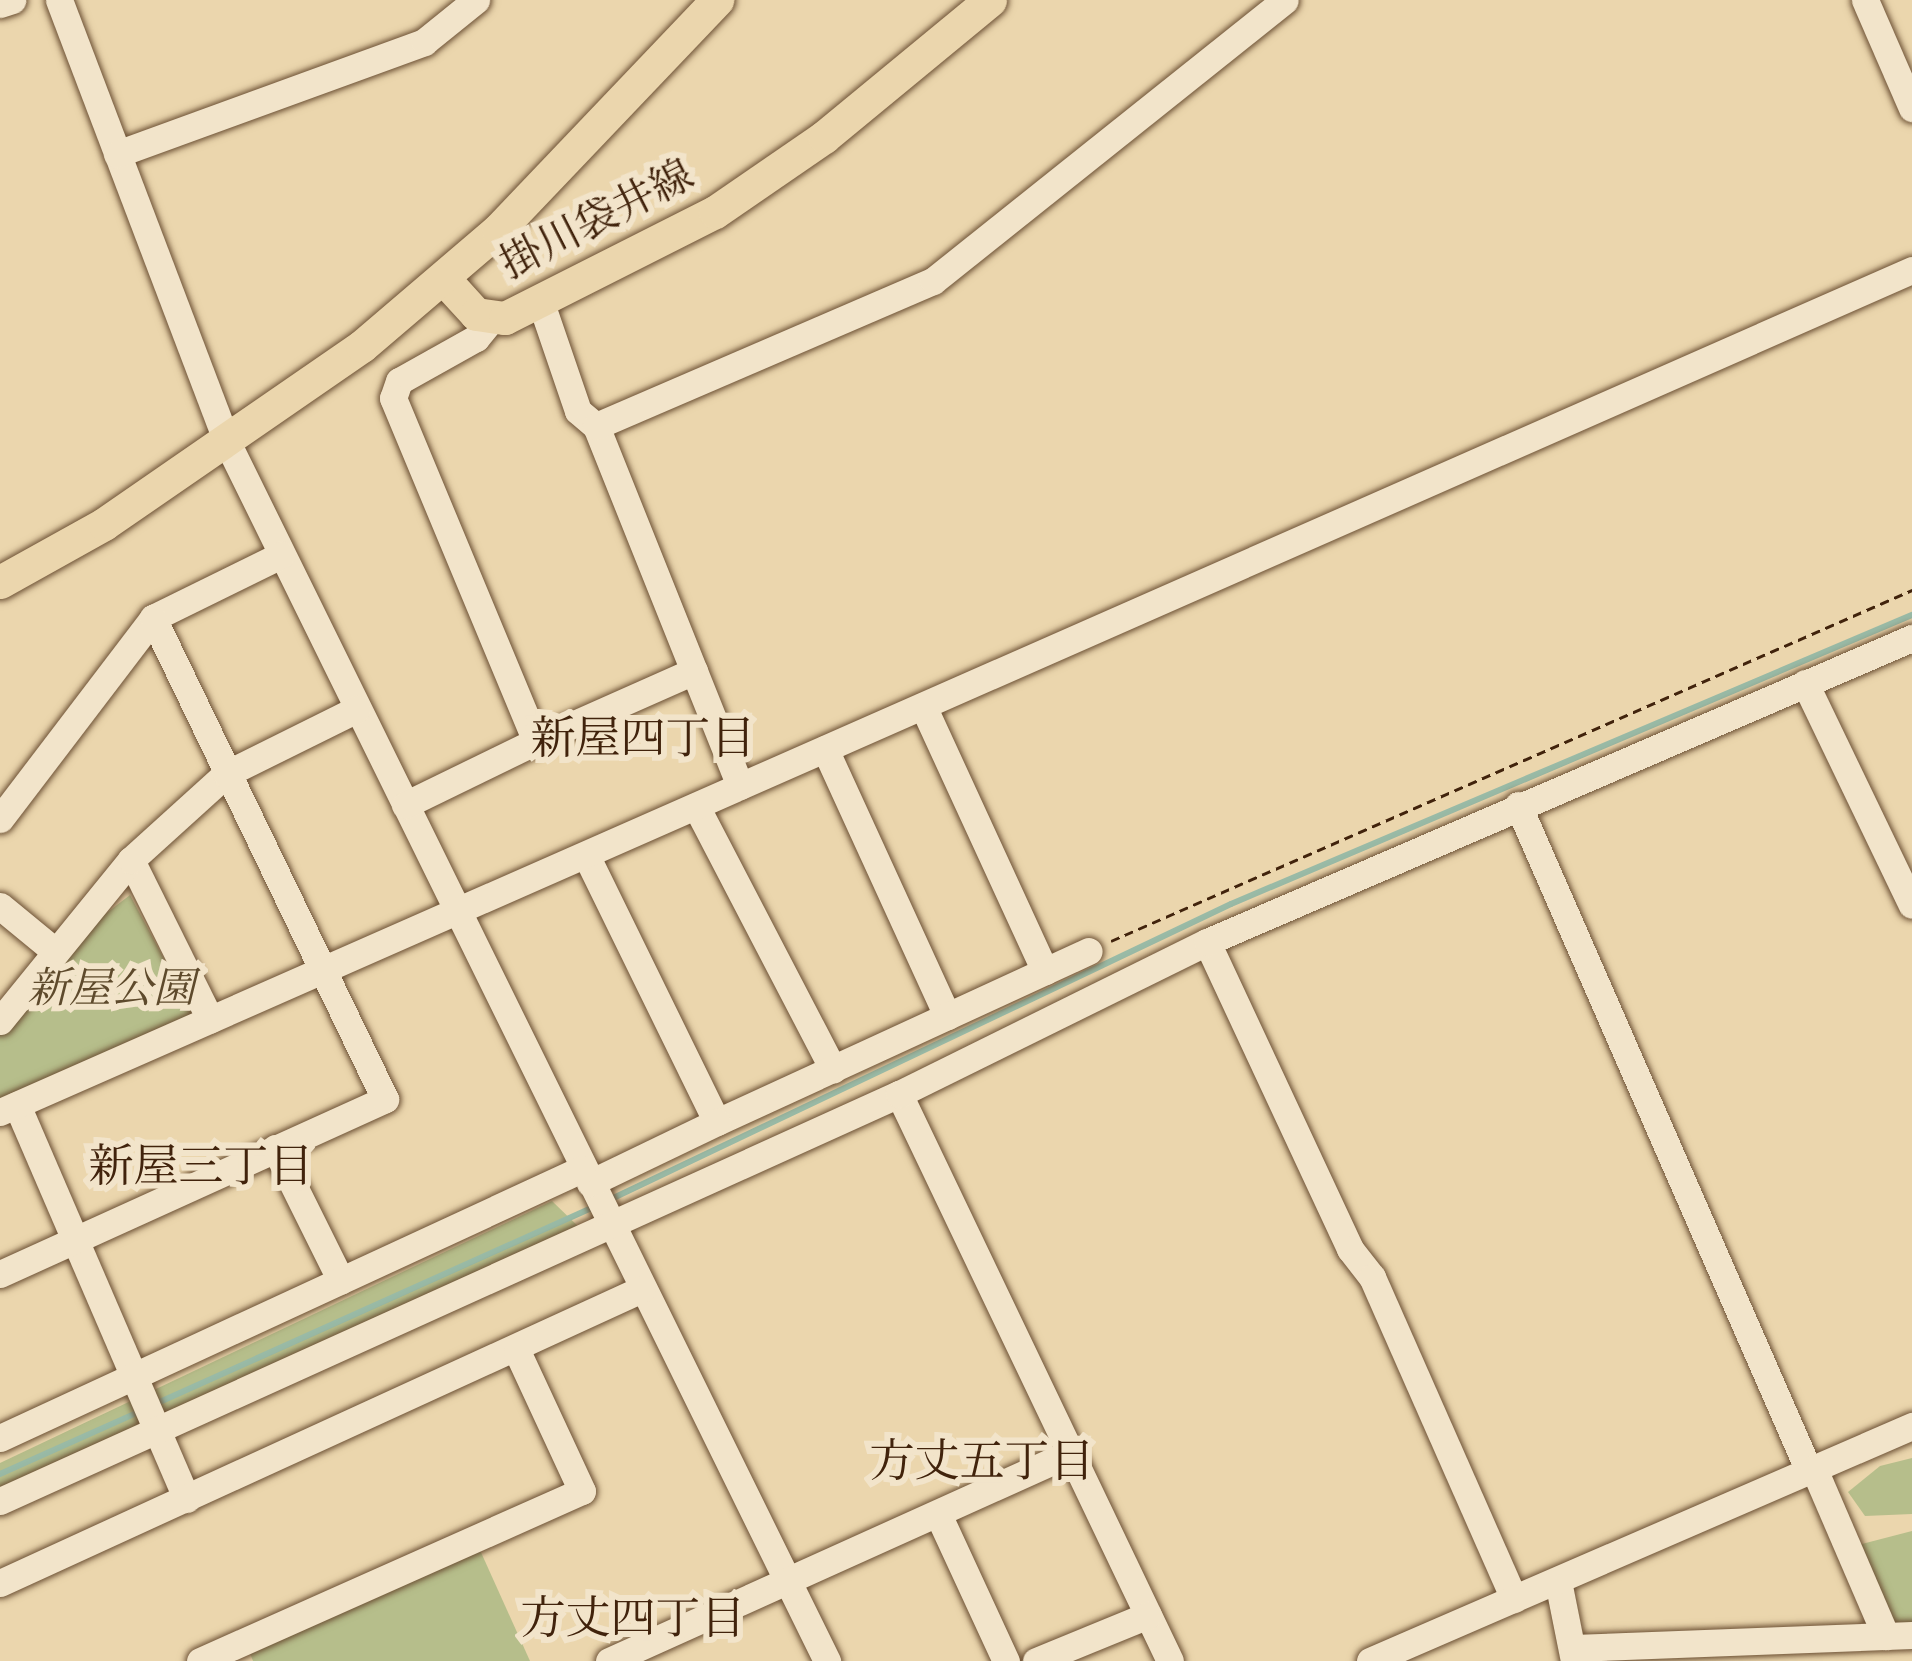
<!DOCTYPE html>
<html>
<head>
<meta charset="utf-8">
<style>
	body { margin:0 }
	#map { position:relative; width:1912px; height:1661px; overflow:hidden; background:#ebd6ad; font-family:"IM FELL French Canon","Noto Serif JP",serif }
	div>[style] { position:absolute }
	.green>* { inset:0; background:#b6be8b }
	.stream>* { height:6px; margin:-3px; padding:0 3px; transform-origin:3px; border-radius:3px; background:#99baa6 }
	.path>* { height:3px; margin-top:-1.5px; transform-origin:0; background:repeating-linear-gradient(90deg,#41230c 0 9px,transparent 0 15px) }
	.roads { filter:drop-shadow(0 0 3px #6c5034) drop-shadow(0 0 3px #6c5034) }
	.minor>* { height:27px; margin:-13.5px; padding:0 13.5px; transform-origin:13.5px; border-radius:13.5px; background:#f2e4ca }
	.major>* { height:33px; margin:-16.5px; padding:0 16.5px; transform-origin:16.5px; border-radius:16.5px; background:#ebd6ad }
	span { translate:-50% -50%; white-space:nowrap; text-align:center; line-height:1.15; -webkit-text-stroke:12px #f2e4ca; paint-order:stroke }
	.street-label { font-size:42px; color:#41230c }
	.park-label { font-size:42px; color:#5e4a2c; font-style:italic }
	.neighbourhood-label { font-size:45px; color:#41230c }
</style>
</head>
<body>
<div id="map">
	<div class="green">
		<div style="clip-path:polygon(130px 895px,195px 1017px,0 1109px,0 1021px,56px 952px)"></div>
		<div style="clip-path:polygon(552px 1201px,584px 1232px,0 1488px,0 1463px)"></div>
		<div style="clip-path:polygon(1912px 1458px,1912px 1514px,1865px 1516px,1848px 1492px,1880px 1466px)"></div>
		<div style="clip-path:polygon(1912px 1531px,1912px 1624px,1894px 1625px,1858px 1545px)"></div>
		<div style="clip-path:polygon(475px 1539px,530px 1661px,253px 1661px,245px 1641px)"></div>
	</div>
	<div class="stream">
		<div style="left:607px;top:1201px;width:691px;rotate:-25.45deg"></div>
		<div style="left:1231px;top:904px;width:740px;rotate:-23deg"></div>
		<div style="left:153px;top:1405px;width:485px;rotate:-24.2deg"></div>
		<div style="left:0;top:1474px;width:154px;rotate:-24.1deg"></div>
	</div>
	<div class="path">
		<div style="left:1111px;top:941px;width:875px;rotate:-23.66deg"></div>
	</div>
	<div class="roads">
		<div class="minor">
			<div style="left:59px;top:0;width:473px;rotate:69.2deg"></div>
			<div style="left:227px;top:442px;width:1359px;rotate:63.79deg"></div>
			<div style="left:1865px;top:0;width:118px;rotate:66.5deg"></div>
			<div style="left:0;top:4px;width:13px;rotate:-18deg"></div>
			<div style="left:117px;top:154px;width:327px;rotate:-20deg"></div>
			<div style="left:424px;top:42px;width:67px;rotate:-38.9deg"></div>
			<div style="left:540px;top:300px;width:117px;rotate:71.1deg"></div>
			<div style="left:578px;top:411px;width:23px;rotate:40deg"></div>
			<div style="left:490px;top:321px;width:22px;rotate:129deg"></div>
			<div style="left:476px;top:338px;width:88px;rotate:150.8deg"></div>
			<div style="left:399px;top:381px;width:18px;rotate:109deg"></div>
			<div style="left:393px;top:398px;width:372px;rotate:67.4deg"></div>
			<div style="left:536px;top:741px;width:173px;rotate:-23.9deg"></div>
			<div style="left:1805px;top:683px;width:246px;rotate:64.3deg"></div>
			<div style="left:923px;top:706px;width:292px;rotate:65.3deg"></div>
			<div style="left:825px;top:749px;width:294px;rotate:65.4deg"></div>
			<div style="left:740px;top:786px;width:388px;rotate:-111.8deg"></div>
			<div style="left:596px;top:426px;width:367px;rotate:-23.3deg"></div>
			<div style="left:933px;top:281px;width:450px;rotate:-38.6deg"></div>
			<div style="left:405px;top:805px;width:146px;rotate:-26deg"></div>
			<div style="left:1518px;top:805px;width:727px;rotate:66.4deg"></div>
			<div style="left:696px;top:806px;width:297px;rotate:62.5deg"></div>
			<div style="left:0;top:819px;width:253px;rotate:-52.7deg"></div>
			<div style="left:153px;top:618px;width:143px;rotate:-26.2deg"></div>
			<div style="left:586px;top:855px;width:297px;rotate:63.9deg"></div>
			<div style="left:717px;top:1122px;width:409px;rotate:-24.7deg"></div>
			<div style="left:131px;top:860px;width:178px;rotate:63.6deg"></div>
			<div style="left:0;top:906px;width:72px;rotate:39.4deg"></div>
			<div style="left:1207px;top:942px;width:339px;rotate:65deg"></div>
			<div style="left:1350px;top:1249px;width:36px;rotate:52deg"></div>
			<div style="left:1372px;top:1277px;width:352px;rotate:66.2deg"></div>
			<div style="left:0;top:1021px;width:208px;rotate:-50.9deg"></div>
			<div style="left:131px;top:860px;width:128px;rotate:-42.2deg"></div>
			<div style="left:226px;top:774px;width:146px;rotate:-26.4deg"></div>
			<div style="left:899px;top:1094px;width:628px;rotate:64.45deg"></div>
			<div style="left:17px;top:1105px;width:429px;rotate:66.7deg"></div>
			<div style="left:0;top:1112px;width:2089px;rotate:-23.77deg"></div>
			<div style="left:275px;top:1148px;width:148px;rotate:63.6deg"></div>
			<div style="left:590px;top:1183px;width:141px;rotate:-25.7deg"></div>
			<div style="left:0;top:1274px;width:423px;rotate:-24.4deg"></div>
			<div style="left:385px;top:1099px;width:534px;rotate:-115.75deg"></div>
			<div style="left:0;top:1438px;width:641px;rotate:-24.81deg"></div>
			<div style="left:1814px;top:1469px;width:182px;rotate:66.7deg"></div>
			<div style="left:0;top:1501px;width:987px;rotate:-24.36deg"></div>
			<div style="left:899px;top:1094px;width:343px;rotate:-26.3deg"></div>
			<div style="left:1207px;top:942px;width:768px;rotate:-23.33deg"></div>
			<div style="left:938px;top:1514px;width:162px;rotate:65.2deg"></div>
			<div style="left:1558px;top:1581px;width:82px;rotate:78.7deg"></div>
			<div style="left:0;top:1583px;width:706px;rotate:-24.61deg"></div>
			<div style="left:1573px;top:1648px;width:339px;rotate:-2.2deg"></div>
			<div style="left:200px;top:1661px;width:418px;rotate:-24deg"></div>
			<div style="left:582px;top:1491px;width:154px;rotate:-114.9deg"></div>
			<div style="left:609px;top:1661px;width:504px;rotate:-24.27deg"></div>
			<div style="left:1036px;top:1661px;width:121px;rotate:-22.3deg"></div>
			<div style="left:1370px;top:1661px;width:591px;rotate:-23.44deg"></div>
		</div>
		<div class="major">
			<div style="left:444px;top:279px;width:47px;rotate:47.6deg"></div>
			<div style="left:476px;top:314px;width:29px;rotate:8deg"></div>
			<div style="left:505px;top:318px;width:235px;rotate:-26.8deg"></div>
			<div style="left:715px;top:212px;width:132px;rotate:-34.5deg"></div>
			<div style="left:824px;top:137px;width:215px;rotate:-39.5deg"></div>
			<div style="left:0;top:582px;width:119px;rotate:-29.1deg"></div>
			<div style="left:104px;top:524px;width:313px;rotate:-34.6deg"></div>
			<div style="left:362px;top:346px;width:179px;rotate:-40.5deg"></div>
			<div style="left:498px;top:230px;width:318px;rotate:-46.4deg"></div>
		</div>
	</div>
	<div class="street-label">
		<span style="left:597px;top:220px;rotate:-27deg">掛川袋井線</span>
	</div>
	<div class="park-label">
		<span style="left:111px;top:989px">新屋公園</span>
	</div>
	<div class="neighbourhood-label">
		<span style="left:643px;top:739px">新屋四丁目</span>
		<span style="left:201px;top:1167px">新屋三丁目</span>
		<span style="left:982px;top:1462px">方丈五丁目</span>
		<span style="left:633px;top:1619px">方丈四丁目</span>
	</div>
</div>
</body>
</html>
